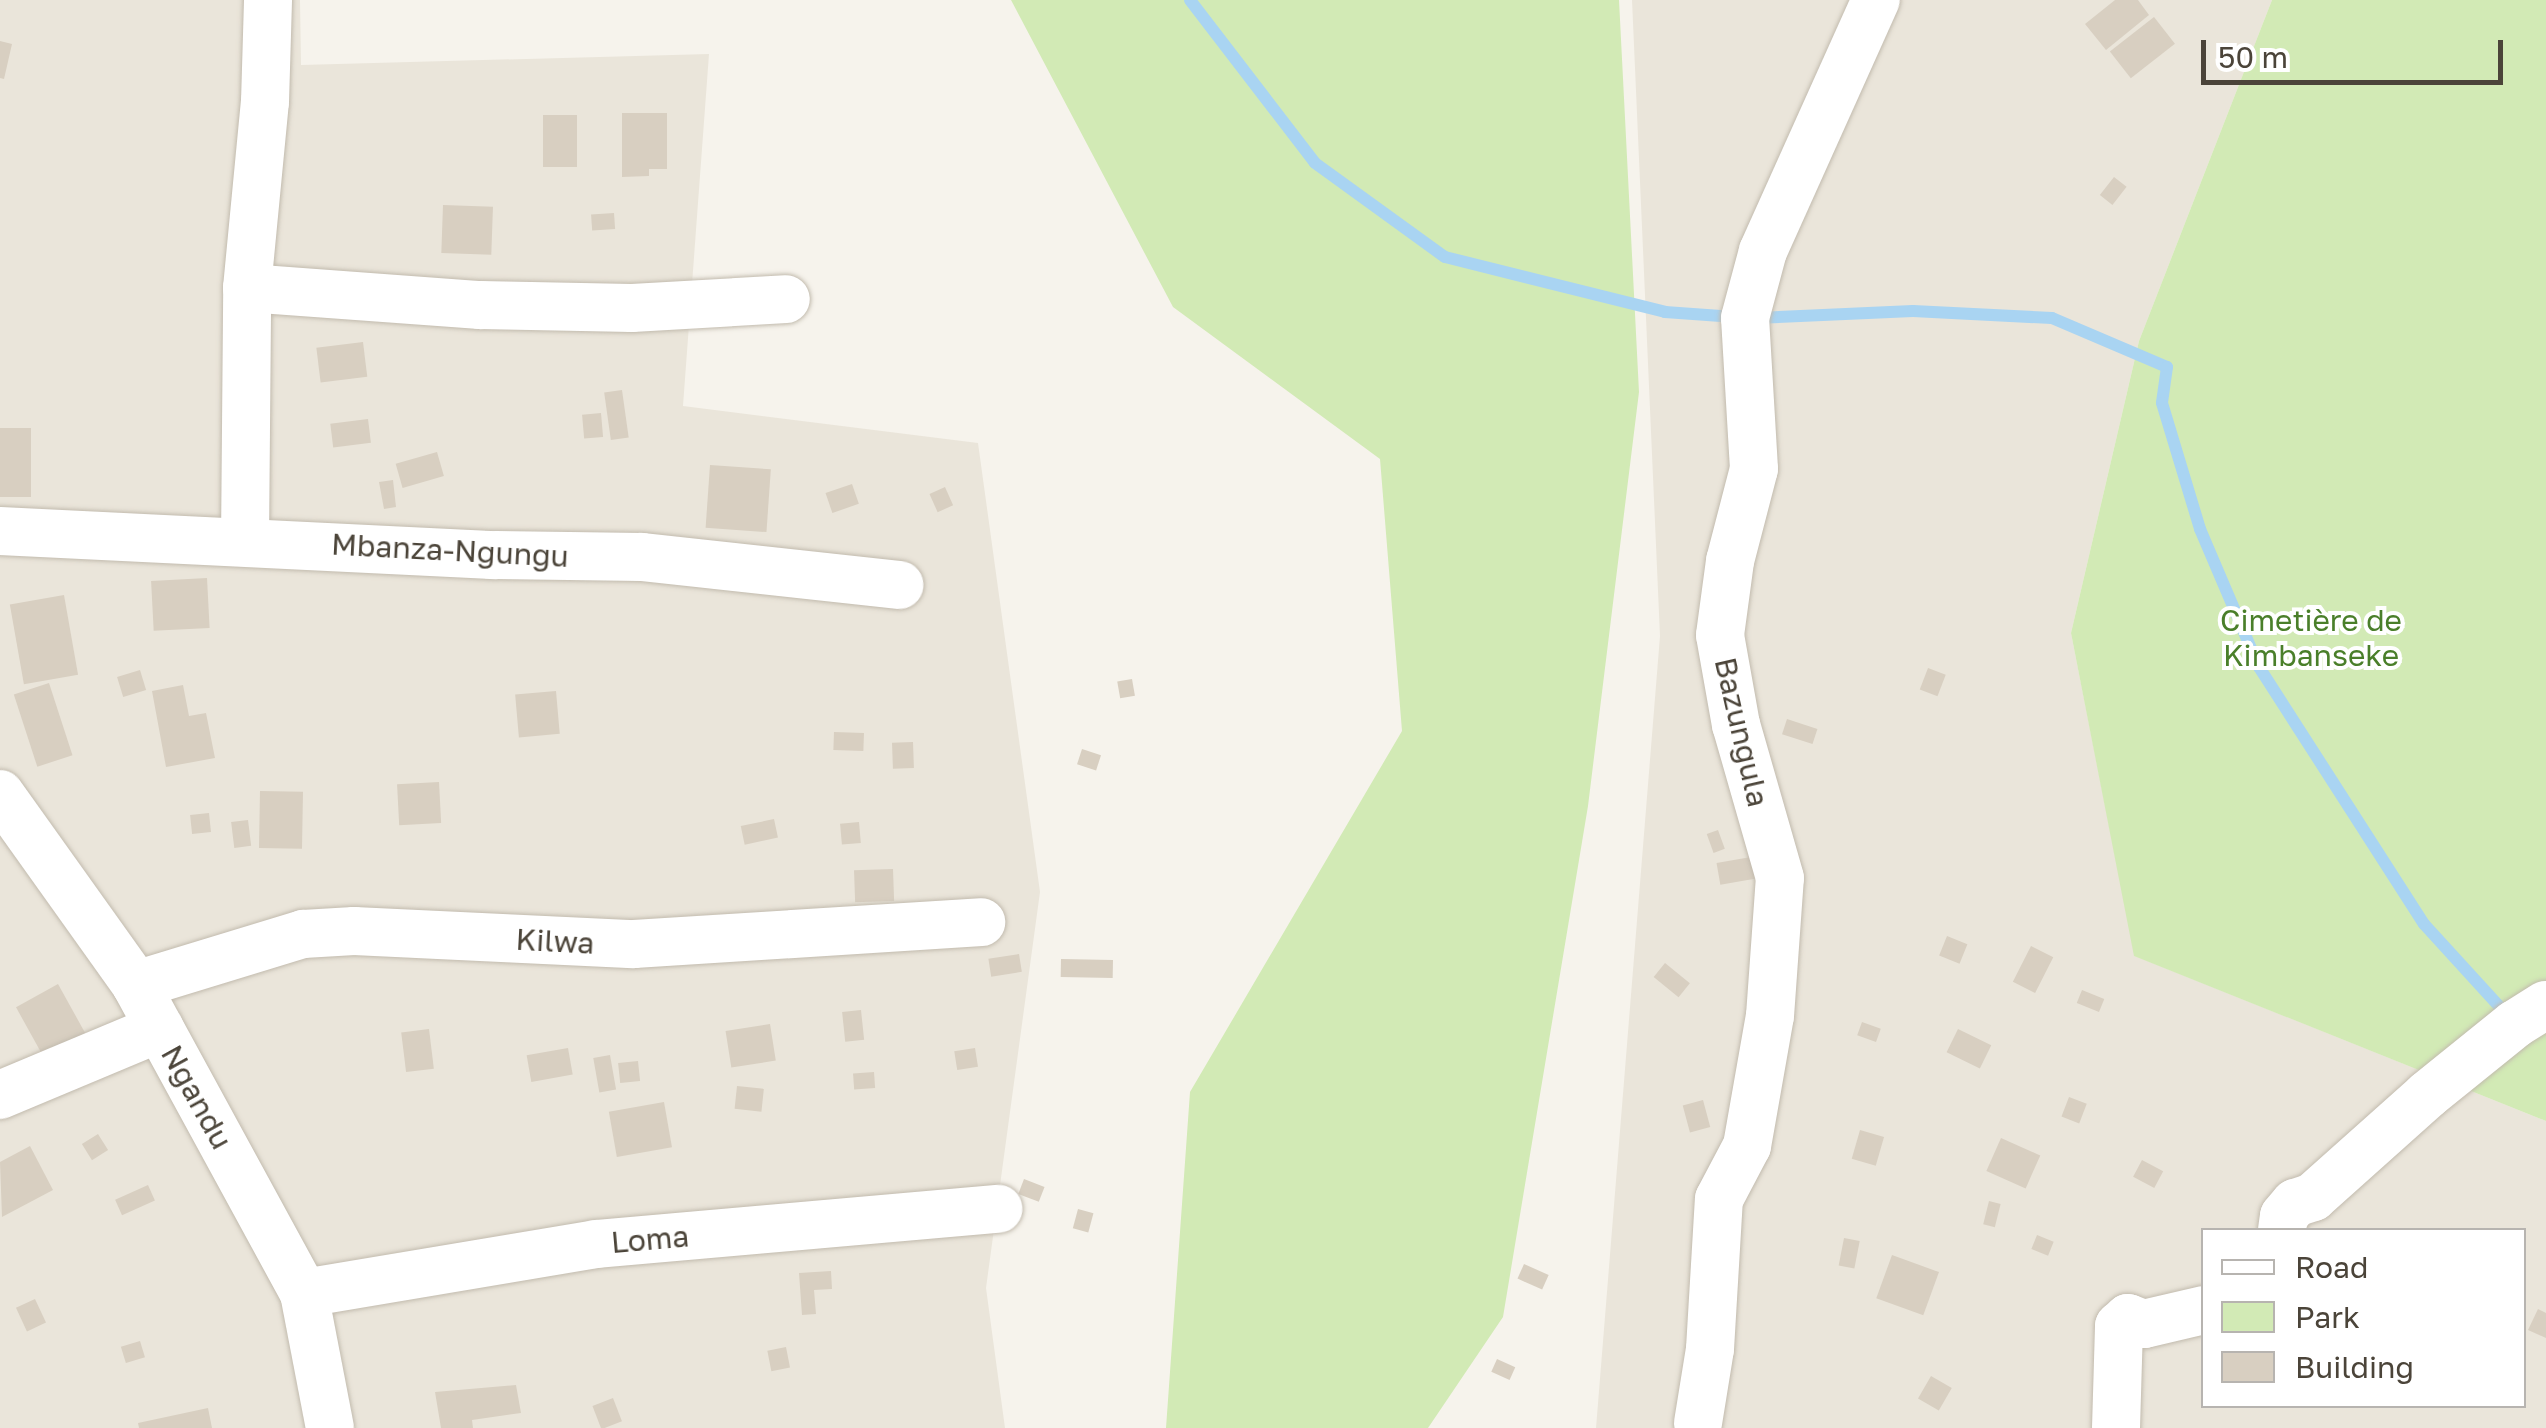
<!DOCTYPE html>
<html>
<head>
<meta charset="utf-8">
<style>
	body { margin:0 }
	#map { position:relative; width:2546px; height:1428px; overflow:hidden; background:#f6f3ec; font-family:"Golos Text",sans-serif }
	div>[style] { position:absolute }
	.residential>* { inset:0; background:#eae5da }
	.green>* { inset:0; background:#d2eab5 }
	.stream>* { height:12px; margin:-6px; padding:0 6px; transform-origin:6px; border-radius:6px; background:#a9d4f2 }
	.building>* { inset:0; background:#d8cfc1; transform-origin:0 0 }
	.roads { filter:drop-shadow(0 0 2px #c2bbae) drop-shadow(0 0 2px #c2bbae) }
	.minor>* { height:48px; margin:-24px; padding:0 24px; transform-origin:24px; border-radius:24px; background:#fff }
	span { translate:-50% -50%; white-space:nowrap; text-align:center; line-height:1.15; -webkit-text-stroke:8px #fff; paint-order:stroke }
	.street-label { font-size:30px; color:#4b4439 }
	.park-label { font-size:30px; color:#4a7f2a }
	.legend { position:absolute; left:2201px; top:1228px; width:325px; height:180px; box-sizing:border-box; background:#fff; border:2px solid #b7b4b0; margin:0; padding:12px 18px; list-style:none; font-size:30px; color:#4b4439 }
	.legend li { display:flex; align-items:center; gap:20px; height:50px }
	.legend b { width:50px; border:2px solid #b7b4b0 }
	.scale { position:absolute; left:2201px; top:40px; width:302px; height:45px; box-sizing:border-box; border:5px solid #4b4439; border-top:0; padding-left:12px; font-size:30px; line-height:35px; white-space:nowrap; color:#4b4439; -webkit-text-stroke:8px #fff; paint-order:stroke }
</style>
</head>
<body>
<div id="map">
	<div class="residential">
		<div style="clip-path:polygon(0 0,300px 0,301px 65px,709px 54px,683px 406px,978px 443px,1040px 892px,986px 1288px,1005px 1428px,0 1428px)"></div>
		<div style="clip-path:polygon(evenodd,1632px 0,2272px 0,2139px 341px,2071px 633px,2135px 956px,2546px 1121px,2546px 1428px,1596px 1428px,1660px 636px,1632px 0,2204px 1230px,2524px 1230px,2524px 1406px,2204px 1406px,2204px 1230px)"></div>
	</div>
	<div class="green">
		<div style="clip-path:polygon(1011px 0,1619px 0,1639px 392px,1588px 806px,1503px 1317px,1428px 1428px,1166px 1428px,1190px 1092px,1402px 731px,1380px 459px,1173px 307px)"></div>
		<div style="clip-path:polygon(2272px 0,2546px 0,2546px 1121px,2134px 956px,2071px 633px,2139px 341px)"></div>
	</div>
	<div class="stream">
		<div style="left:1190px;top:0;width:205px;rotate:52.5deg"></div>
		<div style="left:1315px;top:163px;width:160px;rotate:35.9deg"></div>
		<div style="left:1445px;top:257px;width:227px;rotate:14deg"></div>
		<div style="left:1665px;top:312px;width:70px;rotate:4.1deg"></div>
		<div style="left:1755px;top:318px;width:158px;rotate:-2.5deg"></div>
		<div style="left:1913px;top:311px;width:139px;rotate:2.9deg"></div>
		<div style="left:2052px;top:318px;width:125px;rotate:23.1deg"></div>
		<div style="left:2167px;top:367px;width:36px;rotate:98deg"></div>
		<div style="left:2162px;top:403px;width:132px;rotate:73.2deg"></div>
		<div style="left:2200px;top:529px;width:150px;rotate:66.9deg"></div>
		<div style="left:2259px;top:667px;width:305px;rotate:57.3deg"></div>
		<div style="left:2424px;top:924px;width:125px;rotate:47.6deg"></div>
	</div>
	<div class="building">
		<div style="clip-path:polygon(2115px 0,2138px 0,2149px 15px,2106px 50px,2085px 24px)"></div>
		<div style="left:2154px;top:17px;width:34px;height:56px;rotate:52deg"></div>
		<div style="clip-path:polygon(0 41px,12px 44px,4px 79px,0 78px)"></div>
		<div style="clip-path:polygon(622px 113px,667px 113px,667px 169px,649px 169px,649px 176px,622px 177px)"></div>
		<div style="left:543px;top:115px;width:34px;height:52px"></div>
		<div style="left:2114px;top:177px;width:16px;height:23px;rotate:38deg"></div>
		<div style="left:443px;top:205px;width:50px;height:48px;rotate:2deg"></div>
		<div style="left:614px;top:213px;width:16px;height:23px;rotate:86deg"></div>
		<div style="left:363px;top:342px;width:35px;height:47px;rotate:83deg"></div>
		<div style="left:622px;top:390px;width:48px;height:18px;rotate:82deg"></div>
		<div style="left:601px;top:413px;width:24px;height:19px;rotate:85deg"></div>
		<div style="left:368px;top:419px;width:24px;height:38px;rotate:83deg"></div>
		<div style="left:0;top:428px;width:31px;height:69px"></div>
		<div style="left:437px;top:452px;width:25px;height:43px;rotate:74deg"></div>
		<div style="left:710px;top:465px;width:61px;height:63px;rotate:4deg"></div>
		<div style="clip-path:polygon(393px 480px,396px 507px,384px 509px,379px 482px)"></div>
		<div style="left:852px;top:484px;width:21px;height:28px;rotate:71deg"></div>
		<div style="left:945px;top:487px;width:20px;height:17px;rotate:66deg"></div>
		<div style="left:207px;top:578px;width:50px;height:56px;rotate:87deg"></div>
		<div style="left:64px;top:595px;width:81px;height:55px;rotate:80deg"></div>
		<div style="left:1928px;top:668px;width:19px;height:23px;rotate:21deg"></div>
		<div style="left:140px;top:670px;width:21px;height:24px;rotate:73deg"></div>
		<div style="left:1132px;top:679px;width:17px;height:15px;rotate:80deg"></div>
		<div style="left:49px;top:683px;width:76px;height:37px;rotate:72deg"></div>
		<div style="clip-path:polygon(183px 685px,189px 716px,206px 713px,215px 758px,166px 767px,152px 691px)"></div>
		<div style="left:556px;top:691px;width:43px;height:41px;rotate:85deg"></div>
		<div style="left:1787px;top:719px;width:32px;height:16px;rotate:18deg"></div>
		<div style="left:834px;top:732px;width:30px;height:18px;rotate:2deg"></div>
		<div style="left:913px;top:742px;width:26px;height:21px;rotate:88deg"></div>
		<div style="left:1082px;top:749px;width:20px;height:16px;rotate:18deg"></div>
		<div style="left:439px;top:782px;width:41px;height:42px;rotate:87deg"></div>
		<div style="left:260px;top:791px;width:43px;height:57px;rotate:1deg"></div>
		<div style="left:209px;top:813px;width:19px;height:19px;rotate:84deg"></div>
		<div style="left:774px;top:819px;width:19px;height:34px;rotate:78deg"></div>
		<div style="left:248px;top:820px;width:26px;height:17px;rotate:83deg"></div>
		<div style="left:859px;top:822px;width:21px;height:19px;rotate:85deg"></div>
		<div style="left:1718px;top:830px;width:20px;height:12px;rotate:70deg"></div>
		<div style="left:1751px;top:857px;width:22px;height:35px;rotate:80deg"></div>
		<div style="left:893px;top:869px;width:32px;height:39px;rotate:88deg"></div>
		<div style="left:1947px;top:936px;width:22px;height:21px;rotate:22deg"></div>
		<div style="left:2031px;top:946px;width:25px;height:40px;rotate:27deg"></div>
		<div style="left:1019px;top:954px;width:18px;height:31px;rotate:81deg"></div>
		<div style="left:1061px;top:959px;width:52px;height:18px;rotate:1deg"></div>
		<div style="left:1665px;top:963px;width:32px;height:18px;rotate:39deg"></div>
		<div style="left:58px;top:984px;width:56px;height:48px;rotate:61deg"></div>
		<div style="left:2082px;top:990px;width:24px;height:14px;rotate:22deg"></div>
		<div style="left:861px;top:1010px;width:30px;height:19px;rotate:84deg"></div>
		<div style="left:1862px;top:1022px;width:20px;height:14px;rotate:20deg"></div>
		<div style="left:770px;top:1024px;width:37px;height:45px;rotate:81deg"></div>
		<div style="left:429px;top:1029px;width:40px;height:28px;rotate:83deg"></div>
		<div style="left:1958px;top:1029px;width:37px;height:26px;rotate:26deg"></div>
		<div style="left:568px;top:1048px;width:27px;height:42px;rotate:80deg"></div>
		<div style="left:975px;top:1048px;width:19px;height:21px;rotate:81deg"></div>
		<div style="left:610px;top:1055px;width:35px;height:17px;rotate:80deg"></div>
		<div style="left:638px;top:1061px;width:20px;height:20px;rotate:84deg"></div>
		<div style="left:874px;top:1072px;width:16px;height:21px;rotate:86deg"></div>
		<div style="left:737px;top:1086px;width:27px;height:23px;rotate:6deg"></div>
		<div style="left:2069px;top:1097px;width:19px;height:21px;rotate:21deg"></div>
		<div style="left:1703px;top:1100px;width:28px;height:21px;rotate:75deg"></div>
		<div style="left:664px;top:1102px;width:46px;height:56px;rotate:80deg"></div>
		<div style="left:1860px;top:1130px;width:25px;height:30px;rotate:16deg"></div>
		<div style="left:98px;top:1134px;width:19px;height:19px;rotate:58deg"></div>
		<div style="left:2001px;top:1138px;width:43px;height:36px;rotate:24deg"></div>
		<div style="clip-path:polygon(30px 1146px,53px 1190px,2px 1217px,0 1162px)"></div>
		<div style="left:2142px;top:1160px;width:24px;height:19px;rotate:28deg"></div>
		<div style="left:1024px;top:1179px;width:22px;height:16px;rotate:21deg"></div>
		<div style="left:148px;top:1185px;width:17px;height:36px;rotate:66deg"></div>
		<div style="left:1989px;top:1201px;width:12px;height:24px;rotate:14deg"></div>
		<div style="left:1078px;top:1209px;width:16px;height:20px;rotate:15deg"></div>
		<div style="left:2037px;top:1235px;width:18px;height:15px;rotate:22deg"></div>
		<div style="left:1844px;top:1238px;width:16px;height:28px;rotate:11deg"></div>
		<div style="left:1892px;top:1255px;width:50px;height:46px;rotate:20deg"></div>
		<div style="left:1524px;top:1264px;width:27px;height:16px;rotate:24deg"></div>
		<div style="clip-path:polygon(831px 1271px,832px 1289px,814px 1290px,816px 1314px,802px 1315px,799px 1273px)"></div>
		<div style="left:35px;top:1299px;width:26px;height:21px;rotate:65deg"></div>
		<div style="clip-path:polygon(2538px 1309px,2546px 1313px,2546px 1338px,2528px 1330px)"></div>
		<div style="left:140px;top:1341px;width:17px;height:20px;rotate:73deg"></div>
		<div style="left:786px;top:1347px;width:21px;height:19px;rotate:79deg"></div>
		<div style="left:1497px;top:1359px;width:20px;height:14px;rotate:24deg"></div>
		<div style="left:1931px;top:1376px;width:24px;height:26px;rotate:30deg"></div>
		<div style="clip-path:polygon(516px 1385px,521px 1413px,472px 1420px,473px 1428px,441px 1428px,435px 1392px)"></div>
		<div style="left:613px;top:1398px;width:25px;height:22px;rotate:69deg"></div>
		<div style="clip-path:polygon(208px 1408px,212px 1428px,139px 1428px,138px 1423px)"></div>
	</div>
	<div class="roads">
		<div class="minor">
			<div style="left:247px;top:288px;width:234px;rotate:4.2deg"></div>
			<div style="left:480px;top:305px;width:152px;rotate:1.1deg"></div>
			<div style="left:632px;top:308px;width:154px;rotate:-3.3deg"></div>
			<div style="left:0;top:531px;width:497px;rotate:2.8deg"></div>
			<div style="left:496px;top:555px;width:146px;rotate:0.8deg"></div>
			<div style="left:642px;top:557px;width:259px;rotate:6.2deg"></div>
			<div style="left:245px;top:542px;width:254px;rotate:-89.5deg"></div>
			<div style="left:247px;top:288px;width:187px;rotate:-84.5deg"></div>
			<div style="left:265px;top:102px;width:102px;rotate:-88.3deg"></div>
			<div style="left:0;top:794px;width:234px;rotate:54.5deg"></div>
			<div style="left:136px;top:985px;width:351px;rotate:61.4deg"></div>
			<div style="left:304px;top:1293px;width:137px;rotate:79.1deg"></div>
			<div style="left:136px;top:985px;width:175px;rotate:-17deg"></div>
			<div style="left:303px;top:934px;width:51px;rotate:-3.4deg"></div>
			<div style="left:354px;top:931px;width:280px;rotate:2.7deg"></div>
			<div style="left:634px;top:944px;width:348px;rotate:-3.6deg"></div>
			<div style="left:0;top:1095px;width:173px;rotate:-22.7deg"></div>
			<div style="left:2282px;top:1230px;width:14px;rotate:-82deg"></div>
			<div style="left:2284px;top:1216px;width:17px;rotate:-50deg"></div>
			<div style="left:2295px;top:1203px;width:19px;rotate:-18deg"></div>
			<div style="left:2313px;top:1197px;width:153px;rotate:-41.8deg"></div>
			<div style="left:2427px;top:1095px;width:113px;rotate:-38.9deg"></div>
			<div style="left:2515px;top:1024px;width:36px;rotate:-32deg"></div>
			<div style="left:304px;top:1293px;width:296px;rotate:-9.5deg"></div>
			<div style="left:596px;top:1244px;width:404px;rotate:-5deg"></div>
			<div style="left:1698px;top:1423px;width:75px;rotate:-80.8deg"></div>
			<div style="left:1710px;top:1349px;width:150px;rotate:-86.6deg"></div>
			<div style="left:1719px;top:1199px;width:60px;rotate:-62.2deg"></div>
			<div style="left:1747px;top:1146px;width:132px;rotate:-80deg"></div>
			<div style="left:1770px;top:1016px;width:138px;rotate:-85.9deg"></div>
			<div style="left:1780px;top:878px;width:159px;rotate:-106deg"></div>
			<div style="left:1736px;top:725px;width:91px;rotate:-100.1deg"></div>
			<div style="left:1720px;top:635px;width:75px;rotate:-82.3deg"></div>
			<div style="left:1730px;top:561px;width:95px;rotate:-75.4deg"></div>
			<div style="left:1754px;top:469px;width:151px;rotate:-93.4deg"></div>
			<div style="left:1745px;top:318px;width:69px;rotate:-75deg"></div>
			<div style="left:1763px;top:251px;width:275px;rotate:-65.8deg"></div>
			<div style="left:2116px;top:1428px;width:102px;rotate:-88.3deg"></div>
			<div style="left:2119px;top:1326px;width:12px;rotate:-42deg"></div>
			<div style="left:2128px;top:1318px;width:17px;rotate:21deg"></div>
			<div style="left:2144px;top:1324px;width:62px;rotate:-13.1deg"></div>
		</div>
	</div>
	<div class="street-label">
		<span style="left:450px;top:550px;rotate:3deg">Mbanza-Ngungu</span>
		<span style="left:1742px;top:732px;rotate:77deg">Bazungula</span>
		<span style="left:555px;top:941px;rotate:3deg">Kilwa</span>
		<span style="left:197px;top:1097px;rotate:61deg">Ngandu</span>
		<span style="left:650px;top:1239px;rotate:-5deg">Loma</span>
	</div>
	<div class="park-label">
		<span style="left:2311px;top:637px">Cimetière de<br>Kimbanseke</span>
	</div>
	<ul class="legend">
	<li><b style="height:12px;background:#fff"></b>Road</li>
	<li><b style="height:28px;background:#d2eab5"></b>Park</li>
	<li><b style="height:28px;background:#d8cfc1"></b>Building</li>
	</ul>
	<div class="scale">50 m</div>
</div>
</body>
</html>
